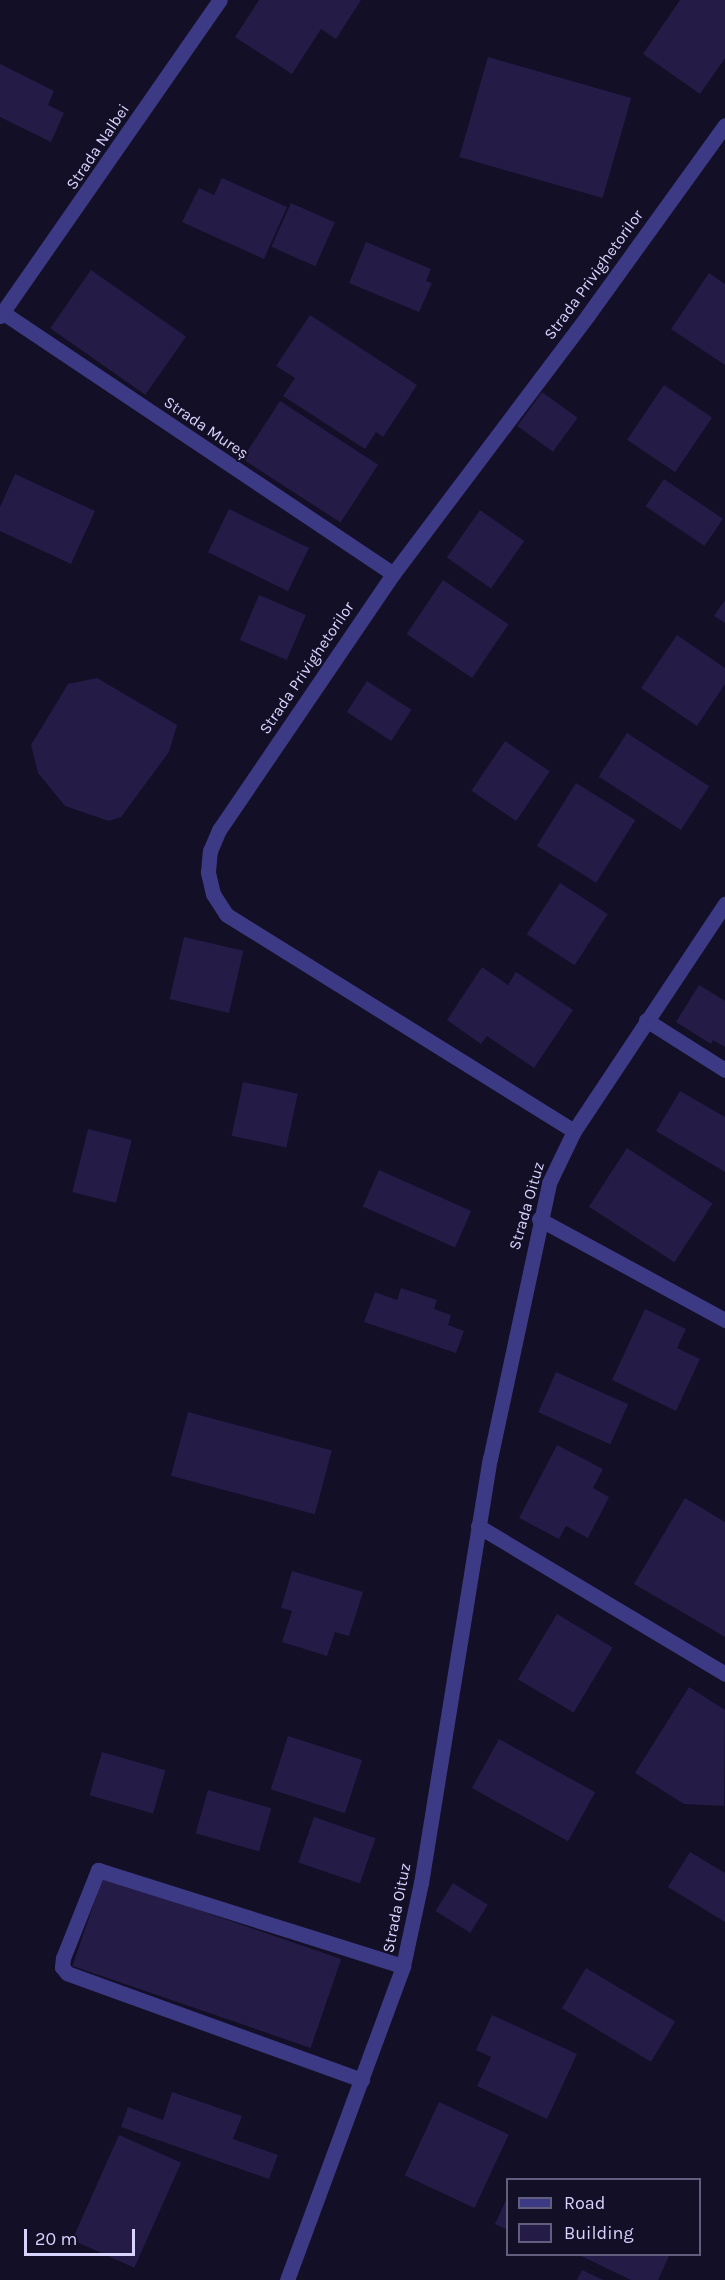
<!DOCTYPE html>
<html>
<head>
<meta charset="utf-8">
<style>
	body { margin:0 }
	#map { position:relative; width:725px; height:2280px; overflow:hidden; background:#130f26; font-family:Karla,sans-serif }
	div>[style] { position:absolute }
	.building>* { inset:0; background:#241b47; transform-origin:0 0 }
	.minor>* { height:15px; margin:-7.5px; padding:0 7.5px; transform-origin:7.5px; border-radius:7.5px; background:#3d3a85 }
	span { translate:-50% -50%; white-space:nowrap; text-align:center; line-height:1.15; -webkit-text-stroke:4.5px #130f26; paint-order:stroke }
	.street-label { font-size:16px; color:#d9d4ff }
	.legend { position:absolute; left:506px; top:2178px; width:195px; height:78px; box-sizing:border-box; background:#130f26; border:2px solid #625e7d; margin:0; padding:8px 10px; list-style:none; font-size:18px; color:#d9d4ff }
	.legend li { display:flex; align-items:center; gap:12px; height:30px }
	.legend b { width:30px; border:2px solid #625e7d }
	.scale { position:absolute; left:24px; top:2229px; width:111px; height:27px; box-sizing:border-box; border:3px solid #d9d4ff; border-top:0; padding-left:8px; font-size:18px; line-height:21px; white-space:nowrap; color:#d9d4ff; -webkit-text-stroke:4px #130f26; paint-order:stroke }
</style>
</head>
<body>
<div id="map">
	<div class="building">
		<div style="clip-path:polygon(259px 0,361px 0,336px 39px,321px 29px,292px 74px,235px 37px)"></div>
		<div style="clip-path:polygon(680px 0,725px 0,725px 58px,700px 94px,643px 54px)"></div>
		<div style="left:488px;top:57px;width:149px;height:104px;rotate:16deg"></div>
		<div style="clip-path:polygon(0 64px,54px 91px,48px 105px,64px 113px,51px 142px,0 117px)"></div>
		<div style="clip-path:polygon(222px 178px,287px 207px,264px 259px,182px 222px,199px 188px,214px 195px)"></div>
		<div style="left:291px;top:203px;width:48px;height:48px;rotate:24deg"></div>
		<div style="clip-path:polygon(366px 242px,431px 269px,426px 281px,432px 283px,419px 312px,349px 283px)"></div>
		<div style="left:91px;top:270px;width:116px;height:71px;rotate:35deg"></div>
		<div style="clip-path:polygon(709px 273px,725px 284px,725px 365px,671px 329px)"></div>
		<div style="clip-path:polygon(310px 315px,417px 385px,383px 437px,376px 432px,365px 449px,283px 396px,295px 378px,276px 366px)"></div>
		<div style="left:664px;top:385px;width:58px;height:66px;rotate:34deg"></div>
		<div style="left:542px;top:392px;width:44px;height:42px;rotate:36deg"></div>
		<div style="left:280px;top:401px;width:117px;height:69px;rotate:33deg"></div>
		<div style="clip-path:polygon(15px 474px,95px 511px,71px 564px,0 531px,0 507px)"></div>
		<div style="left:664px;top:479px;width:71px;height:33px;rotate:34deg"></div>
		<div style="left:229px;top:509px;width:89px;height:48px;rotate:26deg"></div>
		<div style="left:480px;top:510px;width:54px;height:58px;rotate:35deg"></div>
		<div style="left:443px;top:580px;width:79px;height:65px;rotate:34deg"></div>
		<div style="left:259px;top:595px;width:51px;height:49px;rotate:23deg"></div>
		<div style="clip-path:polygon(725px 600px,725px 623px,714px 616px)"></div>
		<div style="clip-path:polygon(677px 635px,725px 668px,725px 684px,697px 726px,641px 688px)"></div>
		<div style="clip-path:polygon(97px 678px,177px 725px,169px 752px,121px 817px,109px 821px,65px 806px,38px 773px,31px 745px,68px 684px)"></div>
		<div style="left:367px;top:681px;width:53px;height:37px;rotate:33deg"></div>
		<div style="left:627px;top:733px;width:98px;height:52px;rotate:33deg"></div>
		<div style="left:505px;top:741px;width:54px;height:60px;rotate:34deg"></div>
		<div style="left:576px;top:783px;width:70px;height:74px;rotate:32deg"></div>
		<div style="left:560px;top:883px;width:57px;height:61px;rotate:33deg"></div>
		<div style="left:184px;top:937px;width:61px;height:64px;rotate:13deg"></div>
		<div style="clip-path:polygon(482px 967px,508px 985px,516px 972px,573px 1010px,534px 1068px,487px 1036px,481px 1044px,447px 1020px)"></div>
		<div style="clip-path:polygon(699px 985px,725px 1001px,725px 1047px,713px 1040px,711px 1044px,676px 1022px)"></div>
		<div style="left:243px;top:1082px;width:56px;height:55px;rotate:12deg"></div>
		<div style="clip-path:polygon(680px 1091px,725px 1117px,725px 1172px,656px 1131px)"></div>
		<div style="left:88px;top:1129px;width:45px;height:65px;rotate:14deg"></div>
		<div style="left:627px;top:1148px;width:102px;height:70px;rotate:33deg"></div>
		<div style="left:379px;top:1170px;width:101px;height:40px;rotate:24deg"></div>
		<div style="clip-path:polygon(401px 1288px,437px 1300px,434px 1309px,451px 1315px,448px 1325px,464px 1331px,456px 1353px,364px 1322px,375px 1292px,397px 1300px)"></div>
		<div style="clip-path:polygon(645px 1309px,686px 1329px,677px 1348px,700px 1359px,676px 1411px,612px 1380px)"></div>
		<div style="left:556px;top:1372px;width:79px;height:44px;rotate:24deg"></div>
		<div style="left:188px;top:1412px;width:149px;height:66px;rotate:15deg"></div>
		<div style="clip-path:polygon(557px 1445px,603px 1469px,593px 1488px,609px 1497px,588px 1538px,566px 1526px,559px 1539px,519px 1518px)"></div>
		<div style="clip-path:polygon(685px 1498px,725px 1522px,725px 1637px,634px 1584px)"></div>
		<div style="clip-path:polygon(292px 1571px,363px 1592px,349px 1636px,335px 1632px,327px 1656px,282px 1642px,292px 1611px,281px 1608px)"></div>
		<div style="left:557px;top:1614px;width:65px;height:76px;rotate:31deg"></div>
		<div style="clip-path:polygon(689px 1687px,725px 1710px,724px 1806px,684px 1804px,635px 1773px)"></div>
		<div style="left:288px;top:1736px;width:78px;height:56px;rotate:18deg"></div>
		<div style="left:499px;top:1739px;width:110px;height:56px;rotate:29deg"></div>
		<div style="left:102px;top:1752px;width:66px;height:45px;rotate:16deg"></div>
		<div style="left:208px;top:1790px;width:66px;height:45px;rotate:16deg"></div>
		<div style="left:314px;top:1817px;width:65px;height:48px;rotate:19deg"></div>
		<div style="clip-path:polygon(690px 1852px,725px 1873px,725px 1922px,668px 1887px)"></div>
		<div style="left:103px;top:1877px;width:252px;height:94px;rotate:19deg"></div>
		<div style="left:453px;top:1883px;width:41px;height:33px;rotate:32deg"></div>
		<div style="left:586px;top:1968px;width:104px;height:47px;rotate:31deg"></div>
		<div style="clip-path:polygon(492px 2015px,577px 2054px,547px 2119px,477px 2086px,491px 2057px,476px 2050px)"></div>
		<div style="clip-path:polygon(172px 2092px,242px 2116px,233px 2139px,278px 2155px,269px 2179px,121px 2127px,128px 2107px,163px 2120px)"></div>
		<div style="left:439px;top:2102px;width:77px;height:81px;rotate:25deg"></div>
		<div style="left:119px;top:2135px;width:68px;height:115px;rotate:24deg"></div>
		<div style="clip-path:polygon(508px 2196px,508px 2230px,495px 2224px)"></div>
		<div style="clip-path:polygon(577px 2254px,670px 2254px,658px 2280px,631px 2280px)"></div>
		<div style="clip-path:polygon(582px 2270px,603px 2280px,577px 2280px)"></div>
	</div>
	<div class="minor">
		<div style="left:5px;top:314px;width:467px;rotate:33.8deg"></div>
		<div style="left:0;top:316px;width:385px;rotate:-55.2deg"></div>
		<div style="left:646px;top:1020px;width:93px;rotate:32.3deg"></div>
		<div style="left:574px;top:1131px;width:410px;rotate:-148.1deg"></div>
		<div style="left:226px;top:914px;width:24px;rotate:-123deg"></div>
		<div style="left:213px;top:894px;width:23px;rotate:-103deg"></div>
		<div style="left:208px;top:872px;width:21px;rotate:-85deg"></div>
		<div style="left:210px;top:851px;width:23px;rotate:-67deg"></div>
		<div style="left:219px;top:830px;width:310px;rotate:-55.8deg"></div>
		<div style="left:393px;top:574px;width:324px;rotate:-53deg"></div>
		<div style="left:588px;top:315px;width:234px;rotate:-54.2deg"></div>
		<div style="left:539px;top:1219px;width:212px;rotate:28.5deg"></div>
		<div style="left:478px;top:1526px;width:288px;rotate:30.9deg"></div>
		<div style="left:362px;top:2080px;width:314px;rotate:-160.1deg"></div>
		<div style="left:67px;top:1973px;width:8px;rotate:-130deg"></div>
		<div style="left:62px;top:1967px;width:9px;rotate:-84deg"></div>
		<div style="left:63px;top:1958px;width:95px;rotate:-68.3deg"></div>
		<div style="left:98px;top:1870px;width:320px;rotate:17.5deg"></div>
		<div style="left:287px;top:2280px;width:335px;rotate:-69.7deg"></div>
		<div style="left:403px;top:1966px;width:85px;rotate:-77.8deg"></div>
		<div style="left:421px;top:1883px;width:430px;rotate:-80.8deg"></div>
		<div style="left:490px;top:1459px;width:282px;rotate:-77.9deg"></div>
		<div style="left:549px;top:1183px;width:58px;rotate:-64.3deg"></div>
		<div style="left:574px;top:1131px;width:273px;rotate:-56.4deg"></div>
	</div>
	<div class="street-label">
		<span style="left:98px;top:147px;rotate:-56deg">Strada Nalbei</span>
		<span style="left:594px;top:275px;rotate:-54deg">Strada Privighetorilor</span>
		<span style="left:206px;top:428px;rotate:34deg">Strada Mureș</span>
		<span style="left:307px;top:668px;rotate:-56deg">Strada Privighetorilor</span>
		<span style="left:527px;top:1206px;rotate:-74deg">Strada Oituz</span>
		<span style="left:397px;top:1908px;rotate:-79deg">Strada Oituz</span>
	</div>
	<ul class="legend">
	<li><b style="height:8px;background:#3d3a85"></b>Road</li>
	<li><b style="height:16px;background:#241b47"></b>Building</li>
	</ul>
	<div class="scale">20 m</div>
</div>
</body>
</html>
